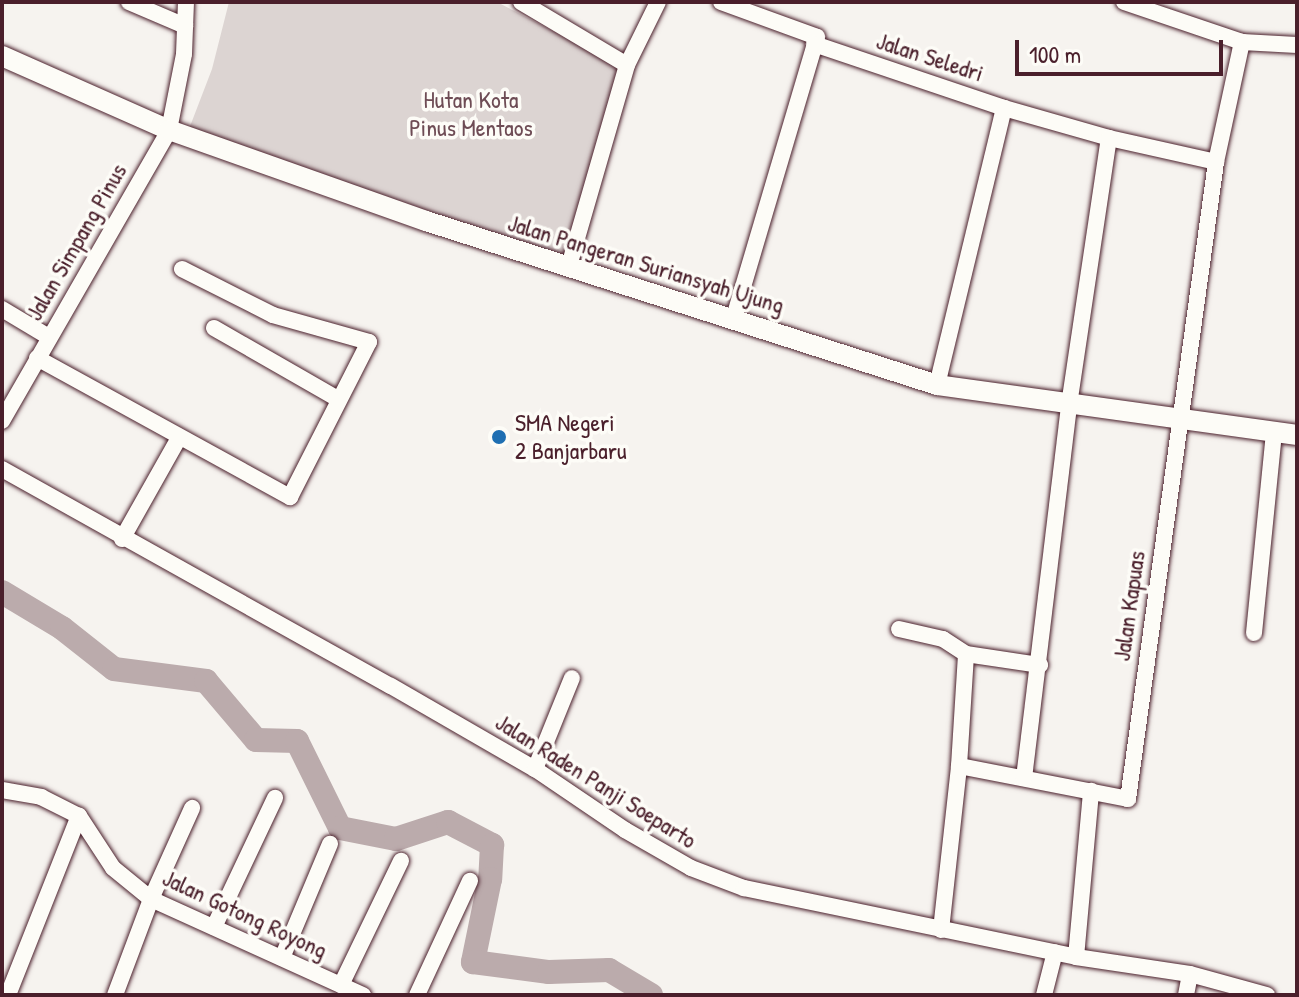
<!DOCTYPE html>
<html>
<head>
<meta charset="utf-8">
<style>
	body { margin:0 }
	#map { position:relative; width:1299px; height:997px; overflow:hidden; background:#f6f3ef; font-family:"Patrick Hand",sans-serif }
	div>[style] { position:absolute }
	.green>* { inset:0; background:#dcd4d2 }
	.river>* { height:24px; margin:-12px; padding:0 12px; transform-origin:12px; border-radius:12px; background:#bbabac }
	.roads { filter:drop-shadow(0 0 2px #4a1f2b) drop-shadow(0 0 2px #4a1f2b) }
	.minor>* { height:16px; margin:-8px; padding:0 8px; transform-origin:8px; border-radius:8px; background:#fdfcf7 }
	.major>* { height:20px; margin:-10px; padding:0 10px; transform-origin:10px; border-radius:10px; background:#fdfcf7 }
	.dots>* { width:22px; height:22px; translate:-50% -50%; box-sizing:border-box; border:4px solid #fdfcf7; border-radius:50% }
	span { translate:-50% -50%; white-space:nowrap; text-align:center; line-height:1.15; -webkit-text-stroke:7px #fdfcf7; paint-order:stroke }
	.street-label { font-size:24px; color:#4a1f2b }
	.park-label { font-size:24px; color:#6e4c55 }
	.poi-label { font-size:24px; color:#4a1f2b }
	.left { translate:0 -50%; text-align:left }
	.frame { position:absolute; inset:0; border:4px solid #4a1f2b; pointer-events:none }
	.scale { position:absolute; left:1015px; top:40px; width:208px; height:36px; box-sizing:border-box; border:4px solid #4a1f2b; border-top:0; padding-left:10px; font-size:24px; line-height:28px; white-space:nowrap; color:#4a1f2b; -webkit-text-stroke:6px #fdfcf7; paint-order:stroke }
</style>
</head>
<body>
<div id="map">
	<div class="green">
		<div style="clip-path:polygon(229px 2px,497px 2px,624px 68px,567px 260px,189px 129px,212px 69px)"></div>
	</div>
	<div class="river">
		<div style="left:2px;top:592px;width:70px;rotate:31deg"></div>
		<div style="left:62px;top:628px;width:66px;rotate:38.3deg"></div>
		<div style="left:114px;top:669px;width:93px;rotate:7.4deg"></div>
		<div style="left:206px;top:681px;width:77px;rotate:49.7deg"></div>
		<div style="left:256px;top:740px;width:41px;rotate:1.4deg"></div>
		<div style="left:297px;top:741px;width:97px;rotate:63.7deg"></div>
		<div style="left:340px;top:828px;width:57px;rotate:11.1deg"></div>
		<div style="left:396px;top:839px;width:55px;rotate:-18.1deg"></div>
		<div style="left:448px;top:822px;width:50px;rotate:27.6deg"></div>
		<div style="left:492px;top:845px;width:34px;rotate:93deg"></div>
		<div style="left:490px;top:879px;width:85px;rotate:101.6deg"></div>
		<div style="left:473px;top:962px;width:77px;rotate:7.5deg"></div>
		<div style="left:549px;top:972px;width:60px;rotate:-1.9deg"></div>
		<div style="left:609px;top:970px;width:49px;rotate:30.8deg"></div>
	</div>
	<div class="roads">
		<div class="minor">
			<div style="left:129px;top:2px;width:61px;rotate:23.2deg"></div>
			<div style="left:521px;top:2px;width:123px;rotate:30.7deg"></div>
			<div style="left:721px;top:2px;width:102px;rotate:20deg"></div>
			<div style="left:817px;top:37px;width:293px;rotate:106.5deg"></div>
			<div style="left:1124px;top:2px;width:125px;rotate:18.7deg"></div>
			<div style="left:1242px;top:42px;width:55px;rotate:3.1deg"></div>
			<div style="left:814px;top:44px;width:200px;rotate:18.6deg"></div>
			<div style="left:1004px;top:108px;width:109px;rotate:15.9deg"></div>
			<div style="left:1109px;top:138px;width:110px;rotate:12.6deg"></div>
			<div style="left:569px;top:266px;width:209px;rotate:-73.9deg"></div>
			<div style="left:627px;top:65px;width:70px;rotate:-63.8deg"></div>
			<div style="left:2px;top:309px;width:55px;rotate:30.8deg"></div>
			<div style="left:214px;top:328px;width:143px;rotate:29.8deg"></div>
			<div style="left:37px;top:358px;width:289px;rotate:28.8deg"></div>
			<div style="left:290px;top:497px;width:174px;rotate:-63deg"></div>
			<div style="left:369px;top:342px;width:100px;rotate:-164.3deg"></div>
			<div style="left:273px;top:315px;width:102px;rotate:-153.2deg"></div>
			<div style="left:937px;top:385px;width:285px;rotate:-76.4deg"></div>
			<div style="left:2px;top:421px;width:336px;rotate:-60.1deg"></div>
			<div style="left:169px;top:130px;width:77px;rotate:-78.8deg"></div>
			<div style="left:184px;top:54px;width:52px;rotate:-87.8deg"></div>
			<div style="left:2px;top:469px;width:445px;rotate:29.2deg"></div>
			<div style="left:391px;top:686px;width:166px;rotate:30deg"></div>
			<div style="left:535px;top:769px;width:109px;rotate:34.1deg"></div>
			<div style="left:625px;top:830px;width:76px;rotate:29.9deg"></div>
			<div style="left:691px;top:868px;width:57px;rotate:20.7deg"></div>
			<div style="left:744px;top:888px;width:339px;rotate:11.7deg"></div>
			<div style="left:1076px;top:957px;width:115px;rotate:8.5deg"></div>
			<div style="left:1190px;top:974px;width:80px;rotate:15.3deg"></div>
			<div style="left:122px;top:539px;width:116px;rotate:-60.6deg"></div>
			<div style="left:899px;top:629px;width:45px;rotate:12.8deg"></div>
			<div style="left:943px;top:639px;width:27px;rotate:33deg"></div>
			<div style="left:966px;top:654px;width:75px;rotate:8.5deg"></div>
			<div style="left:1254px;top:633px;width:202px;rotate:-84.3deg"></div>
			<div style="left:959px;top:766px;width:172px;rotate:11deg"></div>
			<div style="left:1128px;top:799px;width:643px;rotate:-82.13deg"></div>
			<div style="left:1216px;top:162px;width:123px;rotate:-77.8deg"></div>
			<div style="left:535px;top:769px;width:98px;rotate:-67.9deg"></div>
			<div style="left:1024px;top:778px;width:376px;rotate:-83.1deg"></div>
			<div style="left:1069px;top:405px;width:270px;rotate:-81.5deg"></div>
			<div style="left:2px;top:790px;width:40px;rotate:10deg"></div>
			<div style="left:41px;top:797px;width:42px;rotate:26.6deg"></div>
			<div style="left:79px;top:816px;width:62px;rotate:56.8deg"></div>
			<div style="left:113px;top:868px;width:49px;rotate:39.2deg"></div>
			<div style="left:151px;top:899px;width:233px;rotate:24.4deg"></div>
			<div style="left:214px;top:927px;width:143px;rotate:-64.7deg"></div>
			<div style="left:941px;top:930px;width:165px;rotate:-83.7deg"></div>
			<div style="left:959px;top:766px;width:112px;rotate:-86.4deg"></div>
			<div style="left:1076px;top:957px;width:167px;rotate:-84.8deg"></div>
			<div style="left:282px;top:958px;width:124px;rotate:-67.2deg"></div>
			<div style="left:341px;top:985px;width:138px;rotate:-64.2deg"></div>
			<div style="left:8px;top:995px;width:193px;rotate:-68.4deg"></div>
			<div style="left:115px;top:995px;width:103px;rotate:-69.4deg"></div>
			<div style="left:151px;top:899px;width:100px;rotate:-65.7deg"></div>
			<div style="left:417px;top:995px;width:126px;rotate:-65.1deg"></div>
			<div style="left:1044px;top:995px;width:44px;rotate:-75.7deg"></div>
			<div style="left:1186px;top:995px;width:21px;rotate:-79deg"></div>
		</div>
		<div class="major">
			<div style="left:2px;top:56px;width:183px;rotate:23.9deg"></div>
			<div style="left:169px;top:130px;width:273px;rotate:19.5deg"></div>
			<div style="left:426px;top:221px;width:537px;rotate:17.79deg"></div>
			<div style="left:937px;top:385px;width:363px;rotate:7.9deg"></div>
		</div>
	</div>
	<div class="dots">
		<div style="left:499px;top:437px;background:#1f6fb2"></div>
	</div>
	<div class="street-label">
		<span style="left:930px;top:57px;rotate:18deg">Jalan Seledri</span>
		<span style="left:76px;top:242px;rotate:-60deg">Jalan Simpang Pinus</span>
		<span style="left:646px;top:264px;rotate:17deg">Jalan Pangeran Suriansyah Ujung</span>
		<span style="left:1129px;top:606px;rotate:-82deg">Jalan Kapuas</span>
		<span style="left:596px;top:781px;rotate:32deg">Jalan Raden Panji Soeparto</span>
		<span style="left:245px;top:914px;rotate:25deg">Jalan Gotong Royong</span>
	</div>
	<div class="park-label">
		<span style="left:471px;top:114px">Hutan Kota<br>Pinus Mentaos</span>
	</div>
	<div class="poi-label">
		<span class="left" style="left:515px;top:437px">SMA Negeri<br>2 Banjarbaru</span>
	</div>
	<div class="frame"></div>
	<div class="scale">100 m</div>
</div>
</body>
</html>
